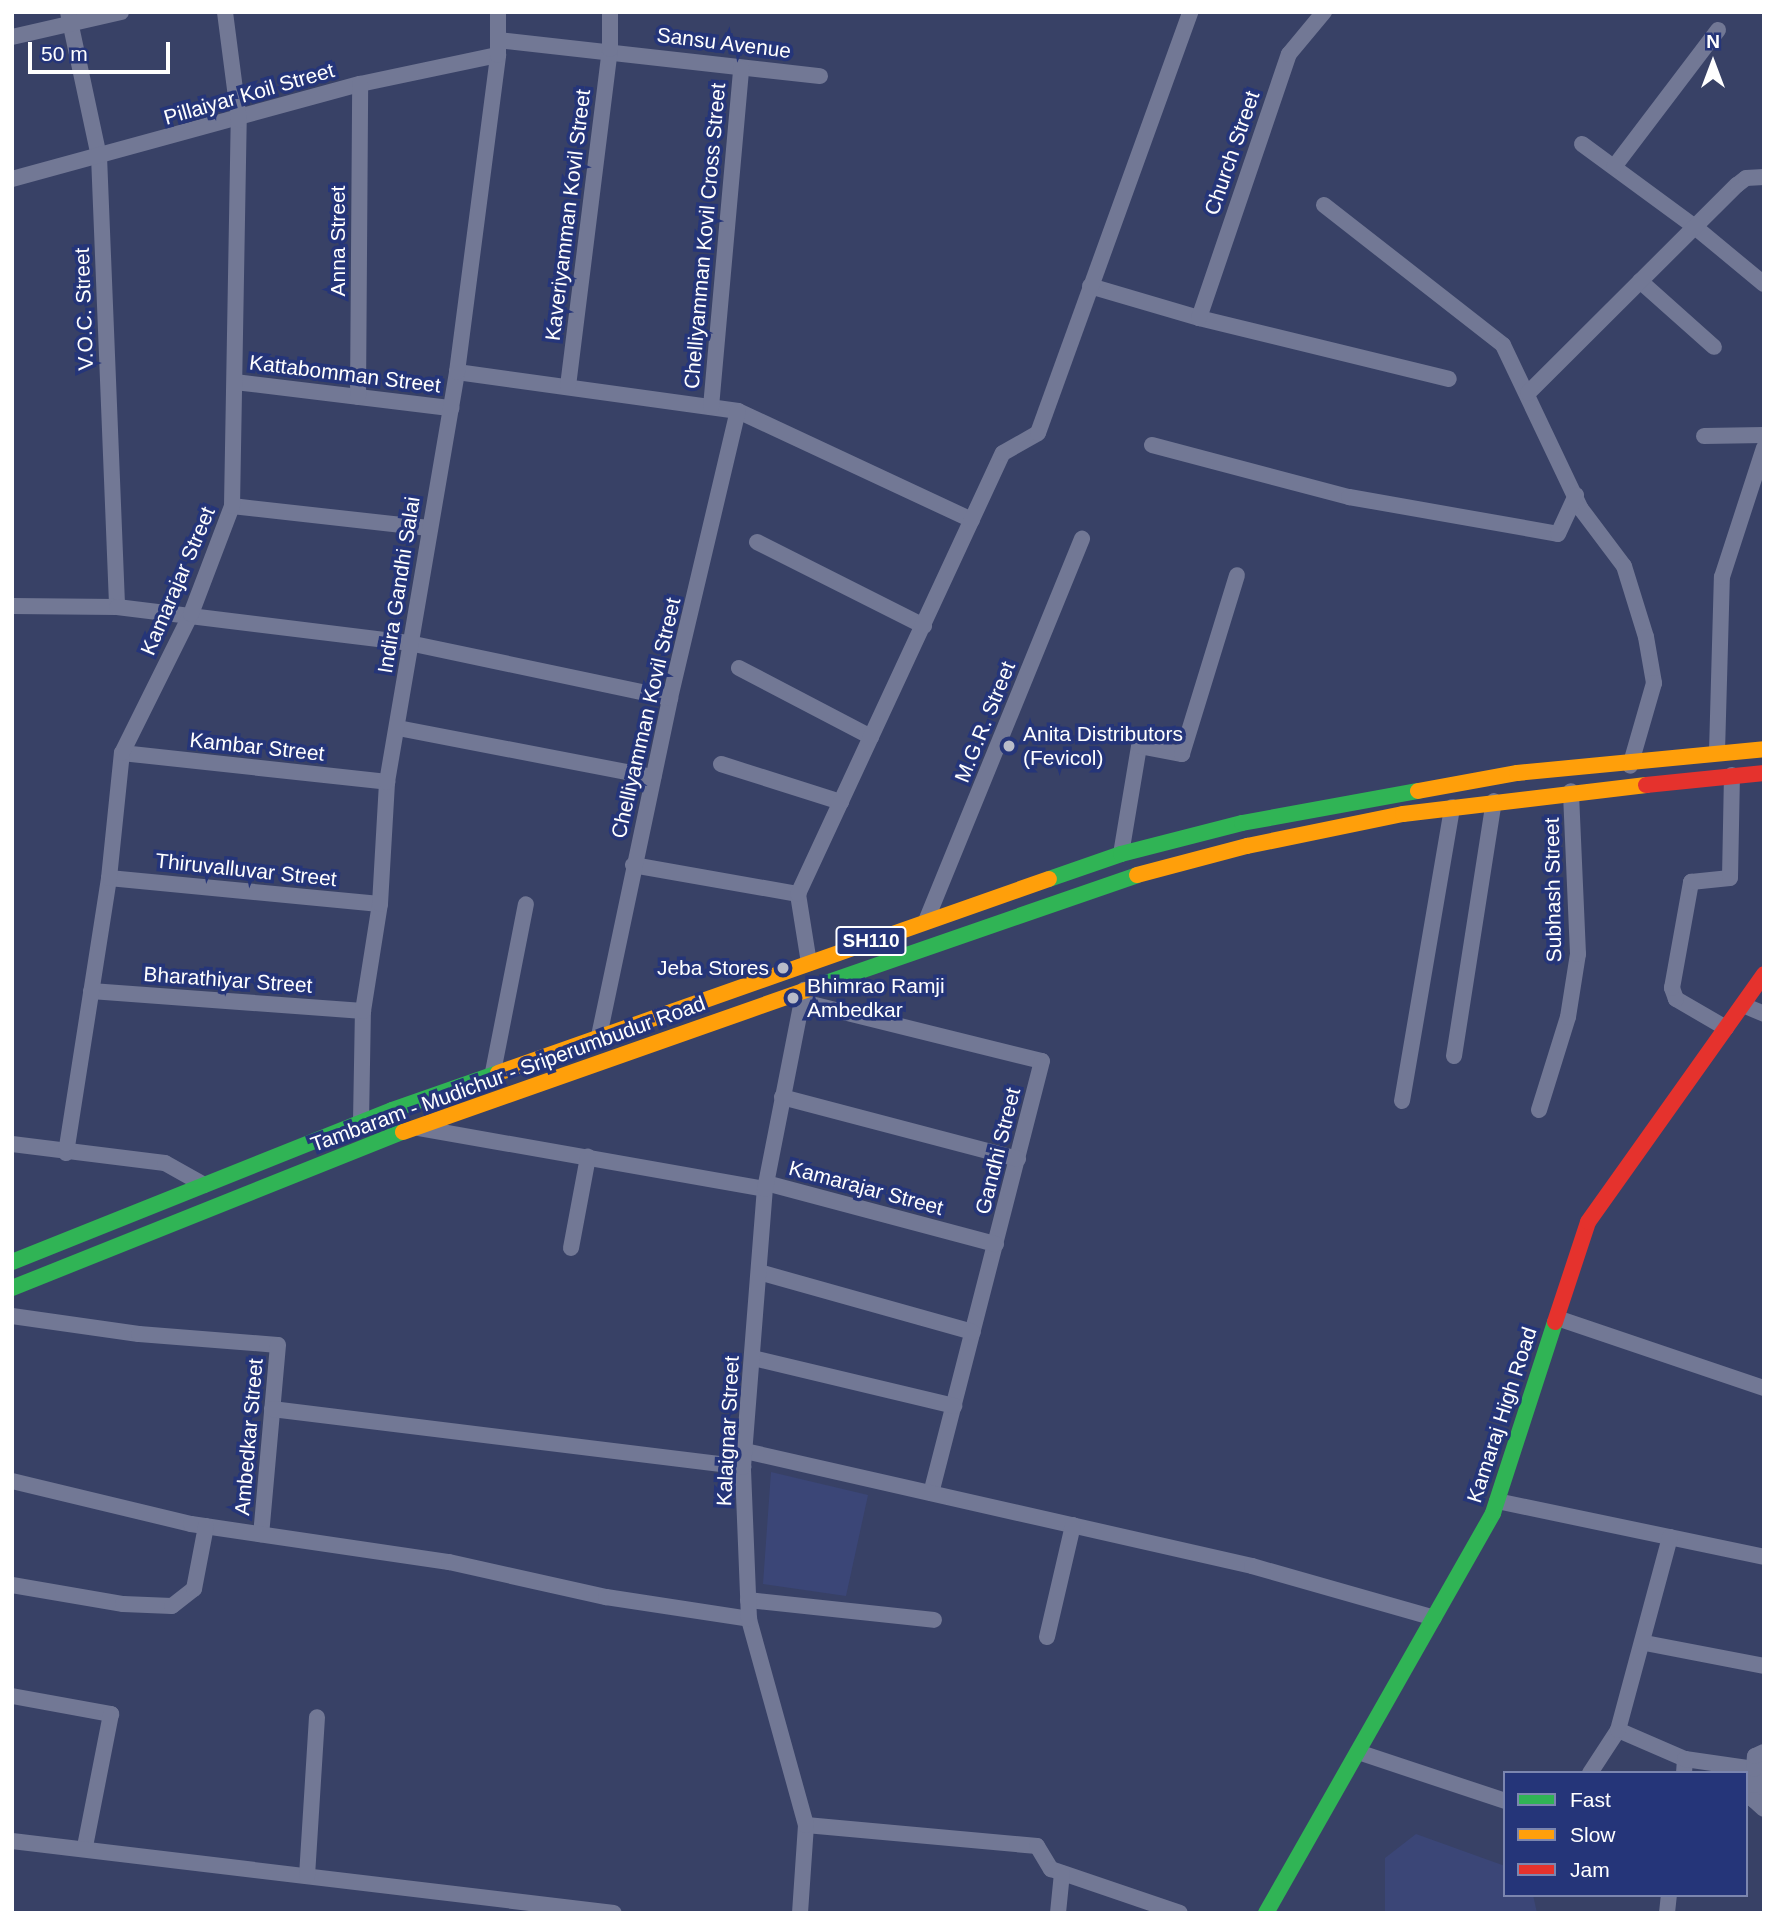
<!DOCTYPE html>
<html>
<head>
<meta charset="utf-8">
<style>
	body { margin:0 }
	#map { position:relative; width:1776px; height:1925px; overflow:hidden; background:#384166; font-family:Helvetica,sans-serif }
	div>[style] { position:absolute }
	.water>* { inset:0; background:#3b4677 }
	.street>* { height:16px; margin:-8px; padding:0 8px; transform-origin:8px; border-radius:8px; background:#727895 }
	.fast>* { height:16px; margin:-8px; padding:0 8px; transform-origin:8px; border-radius:8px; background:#30b455 }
	.slow>* { height:16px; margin:-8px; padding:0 8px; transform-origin:8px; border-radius:8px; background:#ff9f0a }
	.jam>* { height:16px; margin:-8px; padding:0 8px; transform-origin:8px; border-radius:8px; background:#e5322d }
	.dots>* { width:19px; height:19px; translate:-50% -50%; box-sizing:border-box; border:4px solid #253579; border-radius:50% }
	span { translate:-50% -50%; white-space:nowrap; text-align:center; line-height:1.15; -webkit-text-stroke:7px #253579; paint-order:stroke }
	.shield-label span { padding:2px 5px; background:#253579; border:2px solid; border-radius:5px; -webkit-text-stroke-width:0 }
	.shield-label { font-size:19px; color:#fff; font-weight:700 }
	.street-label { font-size:21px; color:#fff }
	.poi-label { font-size:21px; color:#fff }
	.left { translate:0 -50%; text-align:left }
	.right { translate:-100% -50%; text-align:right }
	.frame { position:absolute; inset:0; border:14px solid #fff; pointer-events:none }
	.legend { position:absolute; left:1503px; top:1771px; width:245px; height:126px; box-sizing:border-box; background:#253579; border:2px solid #7c86af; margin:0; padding:9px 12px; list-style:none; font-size:21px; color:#fff }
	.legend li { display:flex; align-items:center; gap:14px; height:35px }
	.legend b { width:35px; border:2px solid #7c86af }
	.north { position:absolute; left:1678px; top:28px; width:70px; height:70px; -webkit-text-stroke:5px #253579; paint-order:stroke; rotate:0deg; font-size:19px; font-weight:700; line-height:28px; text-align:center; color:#fff }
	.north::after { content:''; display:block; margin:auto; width:24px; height:32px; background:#fff; clip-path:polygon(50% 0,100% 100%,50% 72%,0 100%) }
	.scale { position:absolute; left:28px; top:42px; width:142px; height:32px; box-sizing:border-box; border:4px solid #fff; border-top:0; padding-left:9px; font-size:21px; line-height:24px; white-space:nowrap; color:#fff; -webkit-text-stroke:5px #253579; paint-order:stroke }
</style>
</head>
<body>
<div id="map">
	<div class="water">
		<div style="clip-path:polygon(771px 1472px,868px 1495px,846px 1596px,763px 1584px)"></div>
		<div style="clip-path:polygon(1416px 1834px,1505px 1866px,1505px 1895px,1533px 1895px,1537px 1913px,1385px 1913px,1385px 1858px)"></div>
	</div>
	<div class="street">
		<div style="left:68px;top:12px;width:147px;rotate:77.9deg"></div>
		<div style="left:99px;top:156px;width:451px;rotate:87.7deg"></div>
		<div style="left:12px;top:37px;width:112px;rotate:-12.9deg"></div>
		<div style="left:498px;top:40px;width:324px;rotate:6.4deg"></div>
		<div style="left:1582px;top:144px;width:140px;rotate:36.3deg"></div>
		<div style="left:1695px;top:227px;width:89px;rotate:39.6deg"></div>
		<div style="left:1614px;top:167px;width:172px;rotate:-52.8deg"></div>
		<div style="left:12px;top:179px;width:361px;rotate:-15.3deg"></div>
		<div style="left:360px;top:84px;width:141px;rotate:-11.9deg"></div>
		<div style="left:1324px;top:205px;width:227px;rotate:38deg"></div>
		<div style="left:1503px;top:345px;width:182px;rotate:64.6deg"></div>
		<div style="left:1581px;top:509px;width:71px;rotate:53deg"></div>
		<div style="left:1624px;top:566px;width:74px;rotate:72.8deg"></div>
		<div style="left:1646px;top:637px;width:47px;rotate:80.1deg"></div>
		<div style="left:1654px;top:683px;width:86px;rotate:106.1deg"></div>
		<div style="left:1640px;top:281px;width:99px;rotate:41.7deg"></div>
		<div style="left:1090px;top:286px;width:114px;rotate:16.4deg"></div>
		<div style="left:1199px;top:318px;width:257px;rotate:13.7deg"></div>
		<div style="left:1199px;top:318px;width:279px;rotate:-71.2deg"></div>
		<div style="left:1289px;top:54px;width:55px;rotate:-50.2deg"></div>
		<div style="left:457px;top:372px;width:284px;rotate:7.9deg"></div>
		<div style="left:738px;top:411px;width:258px;rotate:25deg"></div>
		<div style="left:235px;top:382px;width:218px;rotate:6.9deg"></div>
		<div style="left:568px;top:386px;width:340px;rotate:-82.9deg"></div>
		<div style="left:610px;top:49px;width:37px;rotate:-90deg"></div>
		<div style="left:1528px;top:393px;width:295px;rotate:-44.9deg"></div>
		<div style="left:1737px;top:185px;width:11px;rotate:-38deg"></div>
		<div style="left:1746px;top:178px;width:18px;rotate:-3deg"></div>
		<div style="left:358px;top:397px;width:313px;rotate:-89.6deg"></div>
		<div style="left:711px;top:407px;width:340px;rotate:-84.9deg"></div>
		<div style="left:1704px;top:436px;width:60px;rotate:-1deg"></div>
		<div style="left:1152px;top:445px;width:204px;rotate:14.8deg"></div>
		<div style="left:1349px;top:497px;width:212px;rotate:10deg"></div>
		<div style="left:1558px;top:534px;width:43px;rotate:-65.2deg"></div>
		<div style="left:232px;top:506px;width:198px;rotate:6.4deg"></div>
		<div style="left:757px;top:542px;width:187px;rotate:26.7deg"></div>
		<div style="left:12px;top:606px;width:105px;rotate:0.5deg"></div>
		<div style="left:117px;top:607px;width:294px;rotate:7deg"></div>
		<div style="left:409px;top:643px;width:267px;rotate:11.9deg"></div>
		<div style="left:739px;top:668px;width:149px;rotate:27.6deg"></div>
		<div style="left:398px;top:728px;width:260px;rotate:10.9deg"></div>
		<div style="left:1717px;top:752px;width:175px;rotate:-88.4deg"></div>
		<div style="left:1722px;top:577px;width:136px;rotate:-72deg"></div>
		<div style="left:122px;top:753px;width:267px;rotate:6.2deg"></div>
		<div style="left:721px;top:764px;width:126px;rotate:17.6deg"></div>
		<div style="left:1121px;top:854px;width:109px;rotate:-80.5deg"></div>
		<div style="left:1139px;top:746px;width:44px;rotate:10.5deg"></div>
		<div style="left:1182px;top:754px;width:187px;rotate:-72.9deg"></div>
		<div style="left:633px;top:865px;width:168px;rotate:10deg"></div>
		<div style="left:109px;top:878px;width:272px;rotate:5.5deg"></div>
		<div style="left:926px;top:921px;width:413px;rotate:-67.8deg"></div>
		<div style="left:809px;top:963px;width:70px;rotate:-99.1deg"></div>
		<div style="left:798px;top:894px;width:486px;rotate:-65.1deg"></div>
		<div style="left:1003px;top:453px;width:40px;rotate:-29.7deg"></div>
		<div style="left:1038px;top:433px;width:448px;rotate:-70.1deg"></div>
		<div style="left:91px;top:991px;width:273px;rotate:4.2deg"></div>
		<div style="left:799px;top:1001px;width:250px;rotate:13.9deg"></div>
		<div style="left:1042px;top:1061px;width:446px;rotate:104.4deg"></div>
		<div style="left:1743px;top:1005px;width:23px;rotate:23deg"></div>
		<div style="left:1726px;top:1028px;width:58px;rotate:-149.9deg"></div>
		<div style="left:1676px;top:999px;width:12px;rotate:-110deg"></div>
		<div style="left:1672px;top:988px;width:108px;rotate:-79.8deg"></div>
		<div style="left:1691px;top:882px;width:39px;rotate:-6deg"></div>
		<div style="left:1730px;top:878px;width:103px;rotate:-88.9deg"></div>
		<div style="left:599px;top:1036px;width:345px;rotate:-78.1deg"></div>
		<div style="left:670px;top:698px;width:295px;rotate:-76.7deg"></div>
		<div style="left:1454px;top:1056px;width:258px;rotate:-81.1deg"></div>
		<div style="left:492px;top:1077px;width:176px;rotate:-78.9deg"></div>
		<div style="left:782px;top:1097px;width:244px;rotate:14.7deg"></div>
		<div style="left:1402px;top:1101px;width:298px;rotate:-80.3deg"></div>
		<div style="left:1539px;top:1110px;width:97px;rotate:-72.7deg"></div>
		<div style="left:1568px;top:1017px;width:64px;rotate:-81deg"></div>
		<div style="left:1578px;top:954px;width:163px;rotate:-92.5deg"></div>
		<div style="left:361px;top:1122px;width:111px;rotate:-89deg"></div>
		<div style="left:363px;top:1011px;width:108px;rotate:-81deg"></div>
		<div style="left:380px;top:904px;width:122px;rotate:-86.7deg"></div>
		<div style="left:387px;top:782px;width:416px;rotate:-80.3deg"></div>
		<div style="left:457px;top:372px;width:320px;rotate:-82.6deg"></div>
		<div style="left:498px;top:55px;width:43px;rotate:-90deg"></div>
		<div style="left:419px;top:1128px;width:351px;rotate:10deg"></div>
		<div style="left:12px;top:1144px;width:154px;rotate:7.1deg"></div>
		<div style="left:165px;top:1163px;width:45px;rotate:29.4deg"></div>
		<div style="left:66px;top:1153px;width:278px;rotate:-81.1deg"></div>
		<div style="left:109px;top:878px;width:126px;rotate:-84.1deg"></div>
		<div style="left:122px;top:753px;width:155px;rotate:-63.6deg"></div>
		<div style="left:191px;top:614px;width:116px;rotate:-69.2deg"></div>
		<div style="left:232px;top:506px;width:386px;rotate:-89deg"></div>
		<div style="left:239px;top:120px;width:109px;rotate:-97.4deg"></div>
		<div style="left:766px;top:1183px;width:238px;rotate:14.9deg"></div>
		<div style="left:571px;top:1248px;width:93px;rotate:-79.4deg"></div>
		<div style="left:759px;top:1272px;width:222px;rotate:15.7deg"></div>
		<div style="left:12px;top:1316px;width:128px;rotate:8.1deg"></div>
		<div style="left:139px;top:1334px;width:139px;rotate:4.5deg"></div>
		<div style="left:278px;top:1345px;width:190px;rotate:95.1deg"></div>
		<div style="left:1557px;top:1318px;width:219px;rotate:18.7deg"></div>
		<div style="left:753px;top:1358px;width:207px;rotate:13.4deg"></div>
		<div style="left:272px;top:1409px;width:475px;rotate:7deg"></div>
		<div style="left:745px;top:1451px;width:520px;rotate:12.78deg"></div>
		<div style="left:1252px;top:1566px;width:189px;rotate:15.9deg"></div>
		<div style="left:12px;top:1481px;width:184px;rotate:13.5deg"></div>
		<div style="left:191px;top:1524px;width:261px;rotate:8.4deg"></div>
		<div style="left:449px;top:1562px;width:161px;rotate:12.6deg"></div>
		<div style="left:606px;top:1597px;width:145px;rotate:8.7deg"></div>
		<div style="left:1497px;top:1501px;width:273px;rotate:11.8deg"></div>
		<div style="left:12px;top:1585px;width:113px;rotate:9.7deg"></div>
		<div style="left:123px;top:1604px;width:49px;rotate:2.3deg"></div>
		<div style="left:172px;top:1606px;width:28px;rotate:-38deg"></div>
		<div style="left:194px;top:1589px;width:64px;rotate:-79.2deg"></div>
		<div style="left:748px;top:1600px;width:187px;rotate:6.1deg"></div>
		<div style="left:1047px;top:1637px;width:115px;rotate:-76.9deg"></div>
		<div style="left:1645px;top:1643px;width:121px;rotate:10.9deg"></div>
		<div style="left:12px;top:1696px;width:101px;rotate:10.3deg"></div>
		<div style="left:111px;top:1714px;width:136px;rotate:101.1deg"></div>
		<div style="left:1618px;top:1730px;width:73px;rotate:23.4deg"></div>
		<div style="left:1685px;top:1759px;width:14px;rotate:94deg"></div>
		<div style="left:1358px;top:1752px;width:155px;rotate:18.4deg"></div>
		<div style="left:1685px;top:1759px;width:70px;rotate:8.2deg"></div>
		<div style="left:1754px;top:1769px;width:31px;rotate:90deg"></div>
		<div style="left:1754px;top:1800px;width:13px;rotate:42deg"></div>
		<div style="left:1754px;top:1769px;width:13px;rotate:-86deg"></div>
		<div style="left:1755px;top:1756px;width:10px;rotate:-24deg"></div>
		<div style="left:1590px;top:1773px;width:51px;rotate:-56.9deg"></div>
		<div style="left:1618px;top:1730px;width:200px;rotate:-74.9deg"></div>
		<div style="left:806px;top:1825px;width:232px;rotate:5.2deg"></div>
		<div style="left:1037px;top:1846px;width:27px;rotate:59deg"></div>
		<div style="left:1051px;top:1869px;width:136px;rotate:18.8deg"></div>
		<div style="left:12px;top:1841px;width:606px;rotate:6.82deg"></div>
		<div style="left:307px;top:1876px;width:159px;rotate:-86.4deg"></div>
		<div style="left:800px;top:1913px;width:88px;rotate:-86.1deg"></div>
		<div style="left:806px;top:1825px;width:214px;rotate:-105.5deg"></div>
		<div style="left:749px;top:1619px;width:152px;rotate:-92.3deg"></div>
		<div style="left:743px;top:1467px;width:279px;rotate:-85.5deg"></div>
		<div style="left:765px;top:1189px;width:203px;rotate:-78.9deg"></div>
		<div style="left:1058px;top:1913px;width:40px;rotate:-84.3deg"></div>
		<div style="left:1667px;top:1913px;width:18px;rotate:-84deg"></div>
	</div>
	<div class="fast">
		<div style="left:1049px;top:879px;width:76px;rotate:-19.1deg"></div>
		<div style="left:1121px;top:854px;width:125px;rotate:-14.4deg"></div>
		<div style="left:1242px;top:823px;width:179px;rotate:-10.3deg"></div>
		<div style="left:817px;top:986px;width:339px;rotate:-19.1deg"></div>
		<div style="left:12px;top:1262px;width:409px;rotate:-21.8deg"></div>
		<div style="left:392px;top:1110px;width:112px;rotate:-19.2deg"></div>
		<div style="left:12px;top:1288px;width:421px;rotate:-21.8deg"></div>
		<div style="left:1266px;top:1913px;width:460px;rotate:-60.4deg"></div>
		<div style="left:1493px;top:1513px;width:201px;rotate:-72deg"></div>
	</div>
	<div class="slow">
		<div style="left:1418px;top:791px;width:101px;rotate:-10.3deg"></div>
		<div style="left:1517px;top:773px;width:248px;rotate:-5.5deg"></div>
		<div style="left:1137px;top:875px;width:114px;rotate:-14.8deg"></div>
		<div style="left:1247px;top:846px;width:159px;rotate:-11.6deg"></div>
		<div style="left:1403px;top:814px;width:245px;rotate:-6.8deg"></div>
		<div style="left:498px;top:1073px;width:584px;rotate:-19.4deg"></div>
		<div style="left:403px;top:1132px;width:439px;rotate:-19.4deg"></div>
	</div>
	<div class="jam">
		<div style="left:1646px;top:785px;width:119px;rotate:-5.8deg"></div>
		<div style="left:1555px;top:1322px;width:105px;rotate:-71.7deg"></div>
		<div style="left:1588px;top:1222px;width:304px;rotate:-54.6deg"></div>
	</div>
	<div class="dots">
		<div style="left:1009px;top:746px;background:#b9bcc9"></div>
		<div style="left:783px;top:968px;background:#b9bcc9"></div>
		<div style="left:793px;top:998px;background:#b9bcc9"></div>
	</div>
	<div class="shield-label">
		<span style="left:871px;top:941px">SH110</span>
	</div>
	<div class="street-label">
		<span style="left:724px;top:43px;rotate:7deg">Sansu Avenue</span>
		<span style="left:249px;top:94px;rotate:-16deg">Pillaiyar Koil Street</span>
		<span style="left:1232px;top:153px;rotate:-71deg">Church Street</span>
		<span style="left:568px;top:215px;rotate:-83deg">Kaveriyamman Kovil Street</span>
		<span style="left:705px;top:236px;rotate:-85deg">Chelliyamman Kovil Cross Street</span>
		<span style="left:338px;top:241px;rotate:-90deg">Anna Street</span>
		<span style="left:84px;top:309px;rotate:-92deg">V.O.C. Street</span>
		<span style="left:345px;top:374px;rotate:7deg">Kattabomman Street</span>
		<span style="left:178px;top:581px;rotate:-67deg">Kamarajar Street</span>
		<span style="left:399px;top:585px;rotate:-81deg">Indira Gandhi Salai</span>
		<span style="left:646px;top:718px;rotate:-77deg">Chelliyamman Kovil Street</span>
		<span style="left:985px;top:722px;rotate:-68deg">M.G.R. Street</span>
		<span style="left:257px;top:747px;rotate:6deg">Kambar Street</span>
		<span style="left:246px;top:870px;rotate:6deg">Thiruvalluvar Street</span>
		<span style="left:1553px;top:890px;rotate:-91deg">Subhash Street</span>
		<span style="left:228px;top:980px;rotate:4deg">Bharathiyar Street</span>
		<span style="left:508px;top:1074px;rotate:-20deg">Tambaram - Mudichur - Sriperumbudur Road</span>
		<span style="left:998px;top:1151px;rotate:-76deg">Gandhi Street</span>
		<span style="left:866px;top:1188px;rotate:15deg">Kamarajar Street</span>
		<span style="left:1502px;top:1415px;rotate:-72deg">Kamaraj High Road</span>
		<span style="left:728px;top:1431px;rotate:-87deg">Kalaignar Street</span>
		<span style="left:249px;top:1437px;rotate:-85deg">Ambedkar Street</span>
	</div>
	<div class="poi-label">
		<span class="left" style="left:1023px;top:746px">Anita Distributors<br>(Fevicol)</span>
		<span class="right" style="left:769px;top:968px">Jeba Stores</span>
		<span class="left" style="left:807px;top:998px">Bhimrao Ramji<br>Ambedkar</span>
	</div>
	<div class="frame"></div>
	<ul class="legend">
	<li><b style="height:9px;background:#30b455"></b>Fast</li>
	<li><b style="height:9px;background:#ff9f0a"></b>Slow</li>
	<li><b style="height:9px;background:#e5322d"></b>Jam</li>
	</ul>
	<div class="north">N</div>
	<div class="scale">50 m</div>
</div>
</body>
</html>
